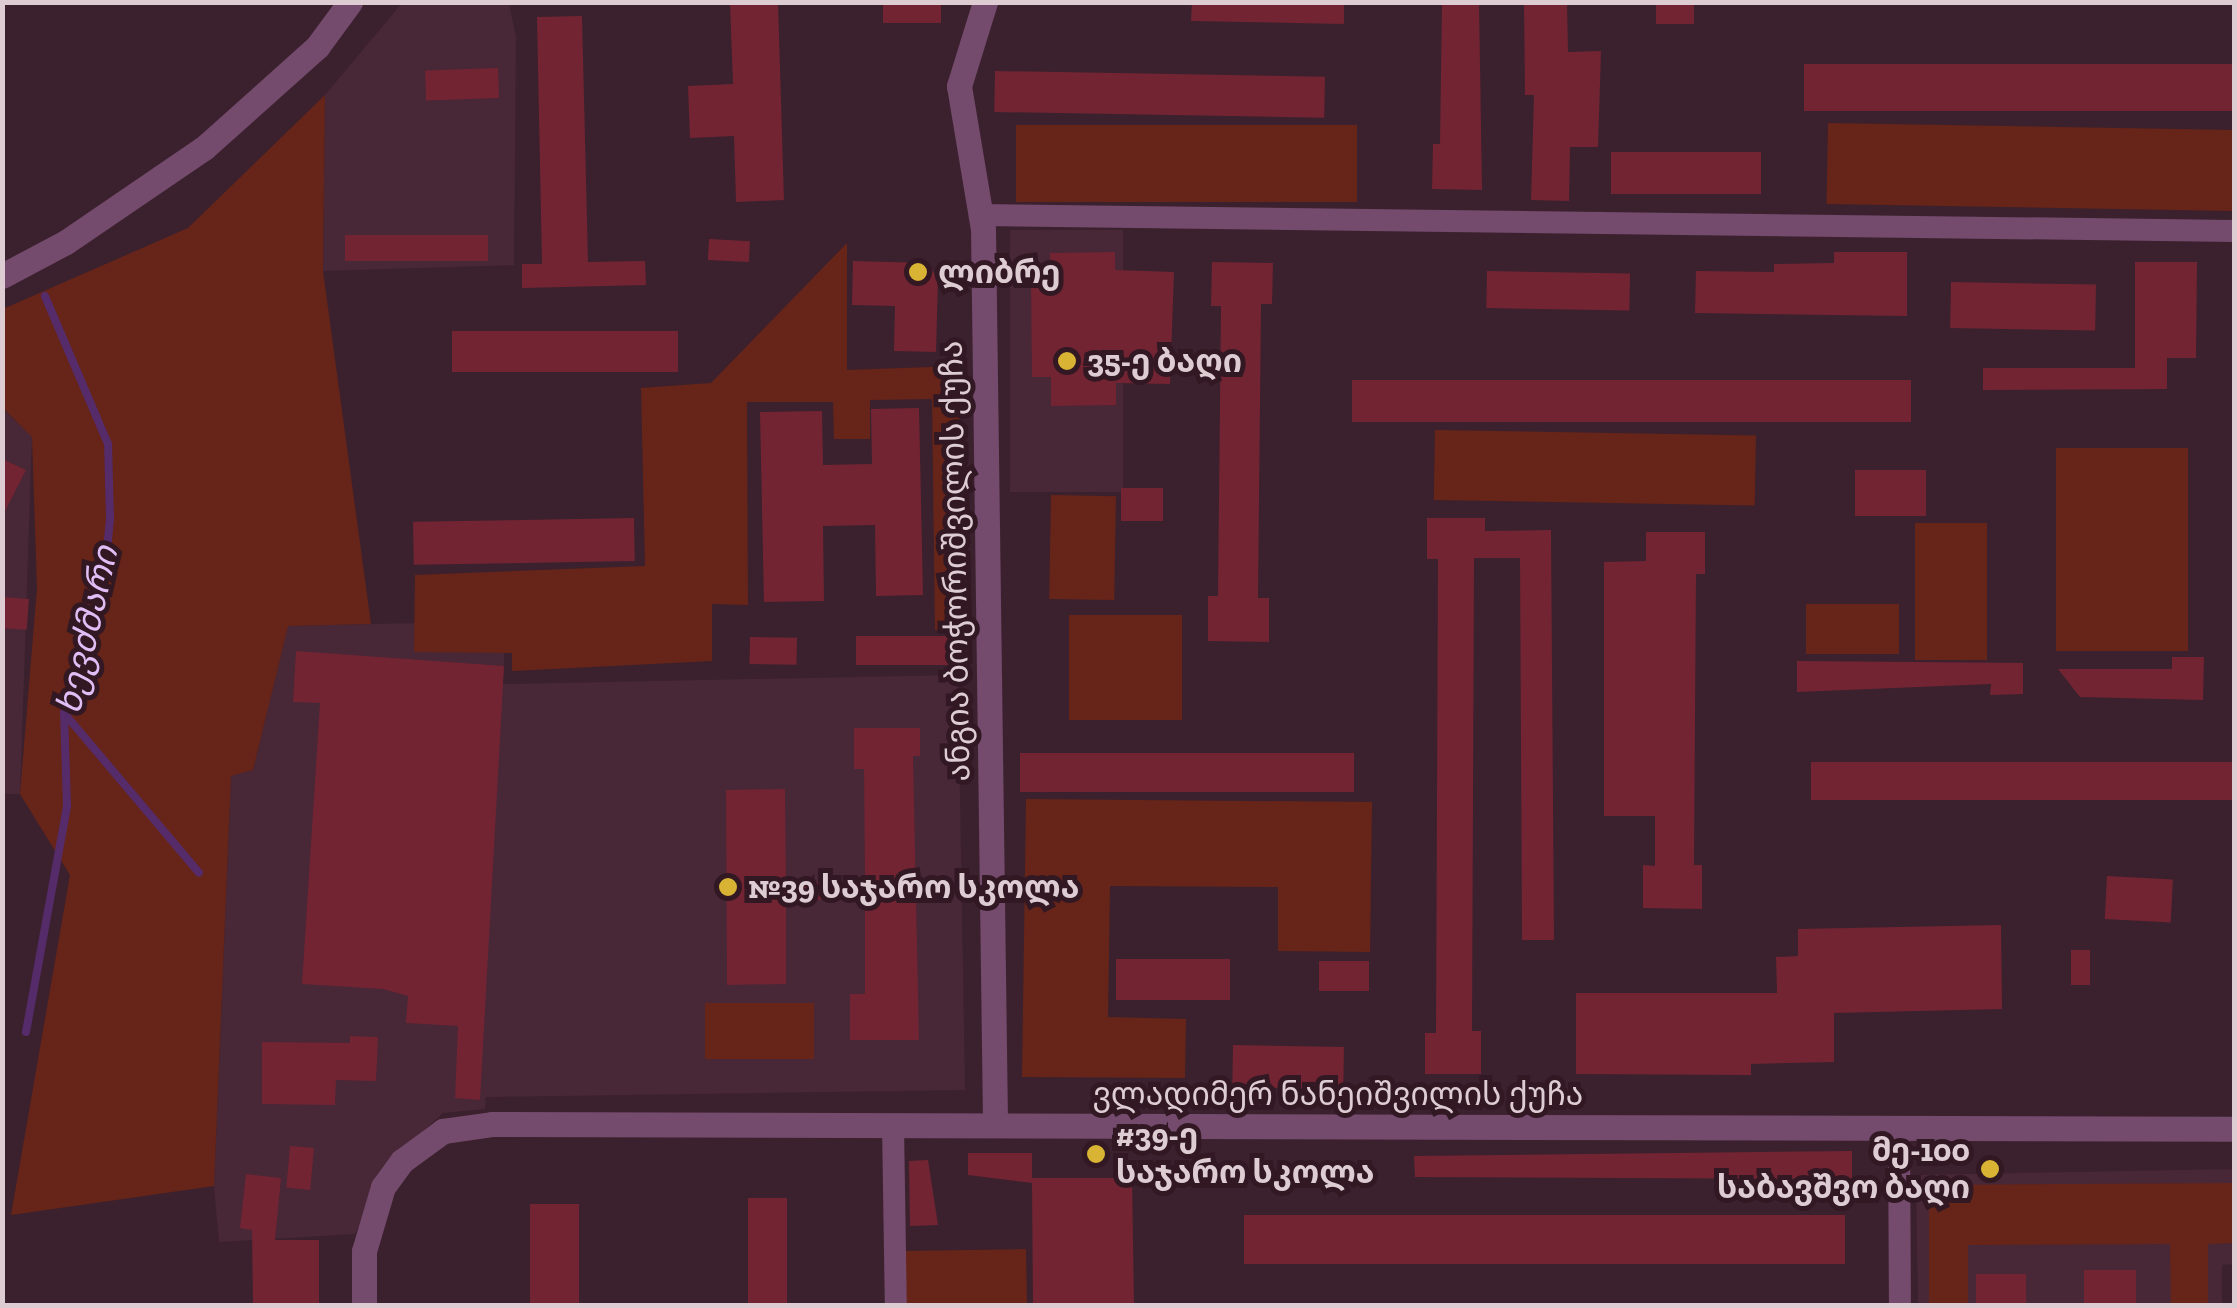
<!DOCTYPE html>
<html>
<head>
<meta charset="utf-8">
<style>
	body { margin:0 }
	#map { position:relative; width:2237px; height:1308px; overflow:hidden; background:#3b212d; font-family:"Zilla Slab","Noto Sans Georgian",serif }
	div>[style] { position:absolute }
	.built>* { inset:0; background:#482736; transform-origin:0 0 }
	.green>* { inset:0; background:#672418; transform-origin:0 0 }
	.stream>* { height:8px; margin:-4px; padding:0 4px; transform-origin:4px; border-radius:4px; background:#552b6a }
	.building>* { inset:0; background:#722433; transform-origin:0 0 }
	.minor>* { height:22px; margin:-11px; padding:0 11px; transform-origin:11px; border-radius:11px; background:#744a6d }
	.tertiary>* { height:25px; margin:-12.5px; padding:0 12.5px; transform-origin:12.5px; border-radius:12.5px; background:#744a6d }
	.dots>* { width:28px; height:28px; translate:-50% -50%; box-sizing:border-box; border:5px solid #311823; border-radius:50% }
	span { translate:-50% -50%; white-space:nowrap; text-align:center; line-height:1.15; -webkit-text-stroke:10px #311823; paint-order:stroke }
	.poi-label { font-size:32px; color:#deccd3; font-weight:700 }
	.left { translate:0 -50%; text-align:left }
	.right { translate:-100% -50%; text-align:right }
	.street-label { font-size:32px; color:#deccd3 }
	.water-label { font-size:35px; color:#e0bdf4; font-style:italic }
	.frame { position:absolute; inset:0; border:5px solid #deccd3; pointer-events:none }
</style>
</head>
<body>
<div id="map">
	<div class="built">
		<div style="clip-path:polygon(402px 3px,509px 3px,516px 37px,514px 265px,323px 271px,325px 95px)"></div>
		<div style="left:1123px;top:230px;width:262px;height:113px;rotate:90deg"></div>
		<div style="clip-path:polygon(2px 408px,32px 436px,20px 794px,3px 794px)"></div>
		<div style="clip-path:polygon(506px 621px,503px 684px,958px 675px,965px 1090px,486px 1097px,485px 1109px,443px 1113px,389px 1163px,355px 1234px,219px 1242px,214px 1186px,231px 775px,253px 770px,287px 626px)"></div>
		<div style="clip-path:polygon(2234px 1169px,2234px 1264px,2222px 1265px,2222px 1305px,1918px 1305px,1916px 1175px)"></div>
	</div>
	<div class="green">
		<div style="clip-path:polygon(325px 95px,323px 271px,371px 624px,288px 626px,253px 770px,231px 776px,214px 1186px,11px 1215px,70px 875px,20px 794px,37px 588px,32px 437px,3px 408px,3px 309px,188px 228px)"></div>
		<div style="left:1828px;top:123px;width:406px;height:81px;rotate:1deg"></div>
		<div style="left:1016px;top:125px;width:341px;height:77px"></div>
		<div style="clip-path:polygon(847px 243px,847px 370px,958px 366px,964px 630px,935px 630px,932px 399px,870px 400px,870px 439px,834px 439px,833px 402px,747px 402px,748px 605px,712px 604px,712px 661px,512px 671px,512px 653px,414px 652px,415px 575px,645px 566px,641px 388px,711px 383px)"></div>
		<div style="left:1435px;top:430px;width:321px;height:70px;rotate:1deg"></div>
		<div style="left:2188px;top:448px;width:203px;height:132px;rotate:90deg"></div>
		<div style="left:1051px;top:495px;width:65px;height:104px;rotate:1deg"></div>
		<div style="left:1987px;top:523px;width:137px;height:72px;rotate:90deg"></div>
		<div style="left:1899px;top:604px;width:50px;height:93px;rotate:90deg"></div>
		<div style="left:1069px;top:615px;width:113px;height:105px"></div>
		<div style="clip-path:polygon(1026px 799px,1372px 802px,1370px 952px,1278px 951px,1278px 887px,1110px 886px,1108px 1017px,1186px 1019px,1185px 1078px,1022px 1077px)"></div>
		<div style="left:705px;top:1003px;width:109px;height:56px"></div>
		<div style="clip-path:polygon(2234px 1183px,2234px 1243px,2208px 1244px,2208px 1305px,2171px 1305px,2170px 1244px,1968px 1245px,1968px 1305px,1929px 1305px,1929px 1185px)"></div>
		<div style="left:1026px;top:1249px;width:56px;height:121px;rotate:89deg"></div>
	</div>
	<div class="stream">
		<div style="left:64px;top:713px;width:209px;rotate:49.8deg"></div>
		<div style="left:26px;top:1032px;width:230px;rotate:-79.7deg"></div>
		<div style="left:67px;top:806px;width:93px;rotate:-91.8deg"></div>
		<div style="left:64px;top:713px;width:139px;rotate:-73.3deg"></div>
		<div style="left:104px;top:580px;width:61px;rotate:-84.4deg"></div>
		<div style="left:110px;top:519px;width:75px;rotate:-91.5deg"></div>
		<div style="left:108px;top:444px;width:161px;rotate:-113.1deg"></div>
	</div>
	<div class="building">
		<div style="clip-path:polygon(730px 2px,778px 2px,784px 200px,736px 202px,734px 136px,690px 138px,688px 86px,733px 84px)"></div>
		<div style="left:883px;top:2px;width:58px;height:21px"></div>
		<div style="clip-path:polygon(1192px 2px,1344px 2px,1344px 24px,1191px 21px)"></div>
		<div style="clip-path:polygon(1442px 2px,1479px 2px,1482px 190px,1432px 189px,1433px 144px,1440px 144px)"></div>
		<div style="clip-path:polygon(1524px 2px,1567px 2px,1568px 52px,1601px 51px,1598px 147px,1570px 147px,1569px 201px,1531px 200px,1534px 95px,1525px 95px)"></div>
		<div style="left:1656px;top:2px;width:38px;height:22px"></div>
		<div style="clip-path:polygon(582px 16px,588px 262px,645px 261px,646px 285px,522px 288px,522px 264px,542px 264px,537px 17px)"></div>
		<div style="left:1804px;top:64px;width:430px;height:47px"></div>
		<div style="left:498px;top:68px;width:30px;height:73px;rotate:88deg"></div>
		<div style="left:995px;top:71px;width:330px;height:41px;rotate:1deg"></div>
		<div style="left:1611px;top:152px;width:150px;height:42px"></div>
		<div style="left:488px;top:235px;width:26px;height:143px;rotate:90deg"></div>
		<div style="left:709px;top:239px;width:41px;height:21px;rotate:3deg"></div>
		<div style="clip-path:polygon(1115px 252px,1115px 270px,1174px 272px,1170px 384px,1116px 383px,1116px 405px,1051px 406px,1051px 377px,1032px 377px,1031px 282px,1051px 282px,1050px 253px)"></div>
		<div style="clip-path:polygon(1834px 252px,1907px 252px,1907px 316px,1695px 313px,1696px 271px,1774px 272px,1774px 264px,1834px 263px)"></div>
		<div style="clip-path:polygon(853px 261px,926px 263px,938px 278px,936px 352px,894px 351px,895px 306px,852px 305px)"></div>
		<div style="clip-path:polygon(1212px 262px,1273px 263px,1272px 304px,1261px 304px,1258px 598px,1269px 598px,1269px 642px,1208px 641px,1208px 596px,1218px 596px,1221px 306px,1211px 306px)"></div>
		<div style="clip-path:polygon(2135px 262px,2197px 262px,2196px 358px,2167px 358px,2167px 389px,1983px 390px,1983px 368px,2135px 368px)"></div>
		<div style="left:1487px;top:271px;width:143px;height:37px;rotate:1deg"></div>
		<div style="left:1951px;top:282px;width:145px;height:46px;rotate:1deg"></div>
		<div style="left:678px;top:331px;width:41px;height:226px;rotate:90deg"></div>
		<div style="left:1352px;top:380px;width:559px;height:42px"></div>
		<div style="clip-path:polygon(919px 408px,923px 595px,876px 596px,875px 525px,823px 526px,824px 601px,764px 602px,760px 412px,822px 411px,823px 465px,872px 464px,871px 409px)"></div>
		<div style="clip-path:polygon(2px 459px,26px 470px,2px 517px)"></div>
		<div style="left:1926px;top:470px;width:46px;height:71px;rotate:90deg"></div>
		<div style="left:1121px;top:488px;width:42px;height:33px"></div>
		<div style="left:634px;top:518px;width:43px;height:221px;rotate:89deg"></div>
		<div style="clip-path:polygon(1427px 518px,1485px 518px,1485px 531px,1551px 530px,1554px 940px,1522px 940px,1520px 558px,1474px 558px,1472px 1031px,1481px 1031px,1481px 1074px,1425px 1074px,1425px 1033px,1436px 1033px,1438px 559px,1427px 559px)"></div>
		<div style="clip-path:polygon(1646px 532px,1705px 532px,1705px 574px,1696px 574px,1694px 865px,1702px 865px,1702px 909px,1643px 908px,1643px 865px,1655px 866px,1655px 816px,1604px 816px,1604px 562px,1646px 561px)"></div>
		<div style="left:2px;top:597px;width:27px;height:31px;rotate:4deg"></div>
		<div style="left:948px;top:636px;width:29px;height:92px;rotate:90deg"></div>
		<div style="left:750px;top:637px;width:47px;height:27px;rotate:1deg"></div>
		<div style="clip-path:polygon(296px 651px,504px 666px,480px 1100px,455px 1098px,458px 1026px,406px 1023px,408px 996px,383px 989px,302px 984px,320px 703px,293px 702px)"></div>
		<div style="clip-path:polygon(2172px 657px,2204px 657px,2203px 700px,2080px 697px,2058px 669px,2172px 669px)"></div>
		<div style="clip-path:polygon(1797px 661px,2023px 663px,2023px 694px,1990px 695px,1991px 684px,1797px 692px)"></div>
		<div style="clip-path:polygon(854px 728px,920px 728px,920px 756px,913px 756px,919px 1040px,850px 1040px,850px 994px,865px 994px,865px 899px,786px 900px,786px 984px,727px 985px,726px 790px,785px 789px,786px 882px,865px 881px,864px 769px,854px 769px)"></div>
		<div style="left:1020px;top:753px;width:334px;height:39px"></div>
		<div style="left:1811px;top:762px;width:423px;height:38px"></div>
		<div style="left:2107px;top:876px;width:66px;height:43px;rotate:3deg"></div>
		<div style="clip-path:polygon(2001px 925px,2002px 1009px,1834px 1013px,1834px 1062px,1751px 1064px,1751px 1075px,1576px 1074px,1576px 993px,1777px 993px,1776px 957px,1798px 956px,1798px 929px)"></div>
		<div style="left:2071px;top:950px;width:19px;height:35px"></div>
		<div style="left:1230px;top:959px;width:41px;height:114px;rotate:90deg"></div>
		<div style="left:1369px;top:961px;width:30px;height:50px;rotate:90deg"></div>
		<div style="clip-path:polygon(350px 1036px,378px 1037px,376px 1081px,336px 1080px,335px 1105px,262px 1104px,262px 1042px,350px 1043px)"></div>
		<div style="left:1233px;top:1045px;width:111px;height:42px;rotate:1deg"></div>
		<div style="left:290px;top:1146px;width:24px;height:42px;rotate:5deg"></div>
		<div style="clip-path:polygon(1852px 1151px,1852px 1179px,1415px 1177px,1414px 1156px)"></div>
		<div style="clip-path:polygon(968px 1153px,1032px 1153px,1032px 1178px,1132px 1178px,1134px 1306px,1033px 1306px,1032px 1183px,968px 1175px)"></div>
		<div style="clip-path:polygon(928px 1160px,938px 1225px,910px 1226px,909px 1161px)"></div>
		<div style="clip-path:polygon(246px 1174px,281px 1178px,275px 1240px,319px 1240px,319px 1306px,253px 1306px,252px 1230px,240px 1228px)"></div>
		<div style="left:748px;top:1198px;width:39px;height:108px"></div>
		<div style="left:530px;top:1204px;width:49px;height:102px"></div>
		<div style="left:1845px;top:1215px;width:49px;height:601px;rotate:90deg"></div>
		<div style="left:2084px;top:1270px;width:52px;height:36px"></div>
		<div style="left:1976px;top:1274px;width:50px;height:32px"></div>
	</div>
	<div class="minor">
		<div style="left:983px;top:215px;width:1251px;rotate:0.73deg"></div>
		<div style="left:893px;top:1125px;width:181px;rotate:89.1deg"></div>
		<div style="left:1899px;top:1128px;width:178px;rotate:89.7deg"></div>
	</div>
	<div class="tertiary">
		<div style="left:985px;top:2px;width:88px;rotate:107.2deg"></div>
		<div style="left:959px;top:86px;width:145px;rotate:80.5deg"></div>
		<div style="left:983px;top:229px;width:896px;rotate:89.23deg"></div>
		<div style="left:2px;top:276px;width:72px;rotate:-28deg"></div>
		<div style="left:66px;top:242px;width:167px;rotate:-34.3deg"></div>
		<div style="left:204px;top:148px;width:152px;rotate:-41.8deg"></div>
		<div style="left:317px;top:47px;width:56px;rotate:-53.7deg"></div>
		<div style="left:364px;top:1306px;width:55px;rotate:-90deg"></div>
		<div style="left:364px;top:1251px;width:67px;rotate:-73.5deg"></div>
		<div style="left:383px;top:1187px;width:32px;rotate:-54deg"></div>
		<div style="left:402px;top:1161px;width:51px;rotate:-36.2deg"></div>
		<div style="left:443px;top:1131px;width:49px;rotate:-8.1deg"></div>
		<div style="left:492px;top:1124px;width:1742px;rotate:0.16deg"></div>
	</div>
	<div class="dots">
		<div style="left:918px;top:272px;background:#d9b334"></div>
		<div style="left:1067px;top:361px;background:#d9b334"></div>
		<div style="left:728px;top:887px;background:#d9b334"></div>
		<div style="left:1096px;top:1154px;background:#d9b334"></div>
		<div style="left:1990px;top:1169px;background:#d9b334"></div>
	</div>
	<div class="poi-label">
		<span class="left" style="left:938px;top:272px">ლიბრე</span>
		<span class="left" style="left:1087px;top:361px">35-ე ბაღი</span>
		<span class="left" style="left:748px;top:887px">№39 საჯარო სკოლა</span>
		<span class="left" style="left:1116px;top:1154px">#39-ე<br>საჯარო სკოლა</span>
		<span class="right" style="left:1970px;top:1169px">მე-100<br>საბავშვო ბაღი</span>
	</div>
	<div class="street-label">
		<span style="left:955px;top:561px;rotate:-91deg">ანგია ბოჭორიშვილის ქუჩა</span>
		<span style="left:1338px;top:1094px">ვლადიმერ ნანეიშვილის ქუჩა</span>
	</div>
	<div class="water-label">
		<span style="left:87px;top:630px;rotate:-77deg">ხევძმარი</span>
	</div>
	<div class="frame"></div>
</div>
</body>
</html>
